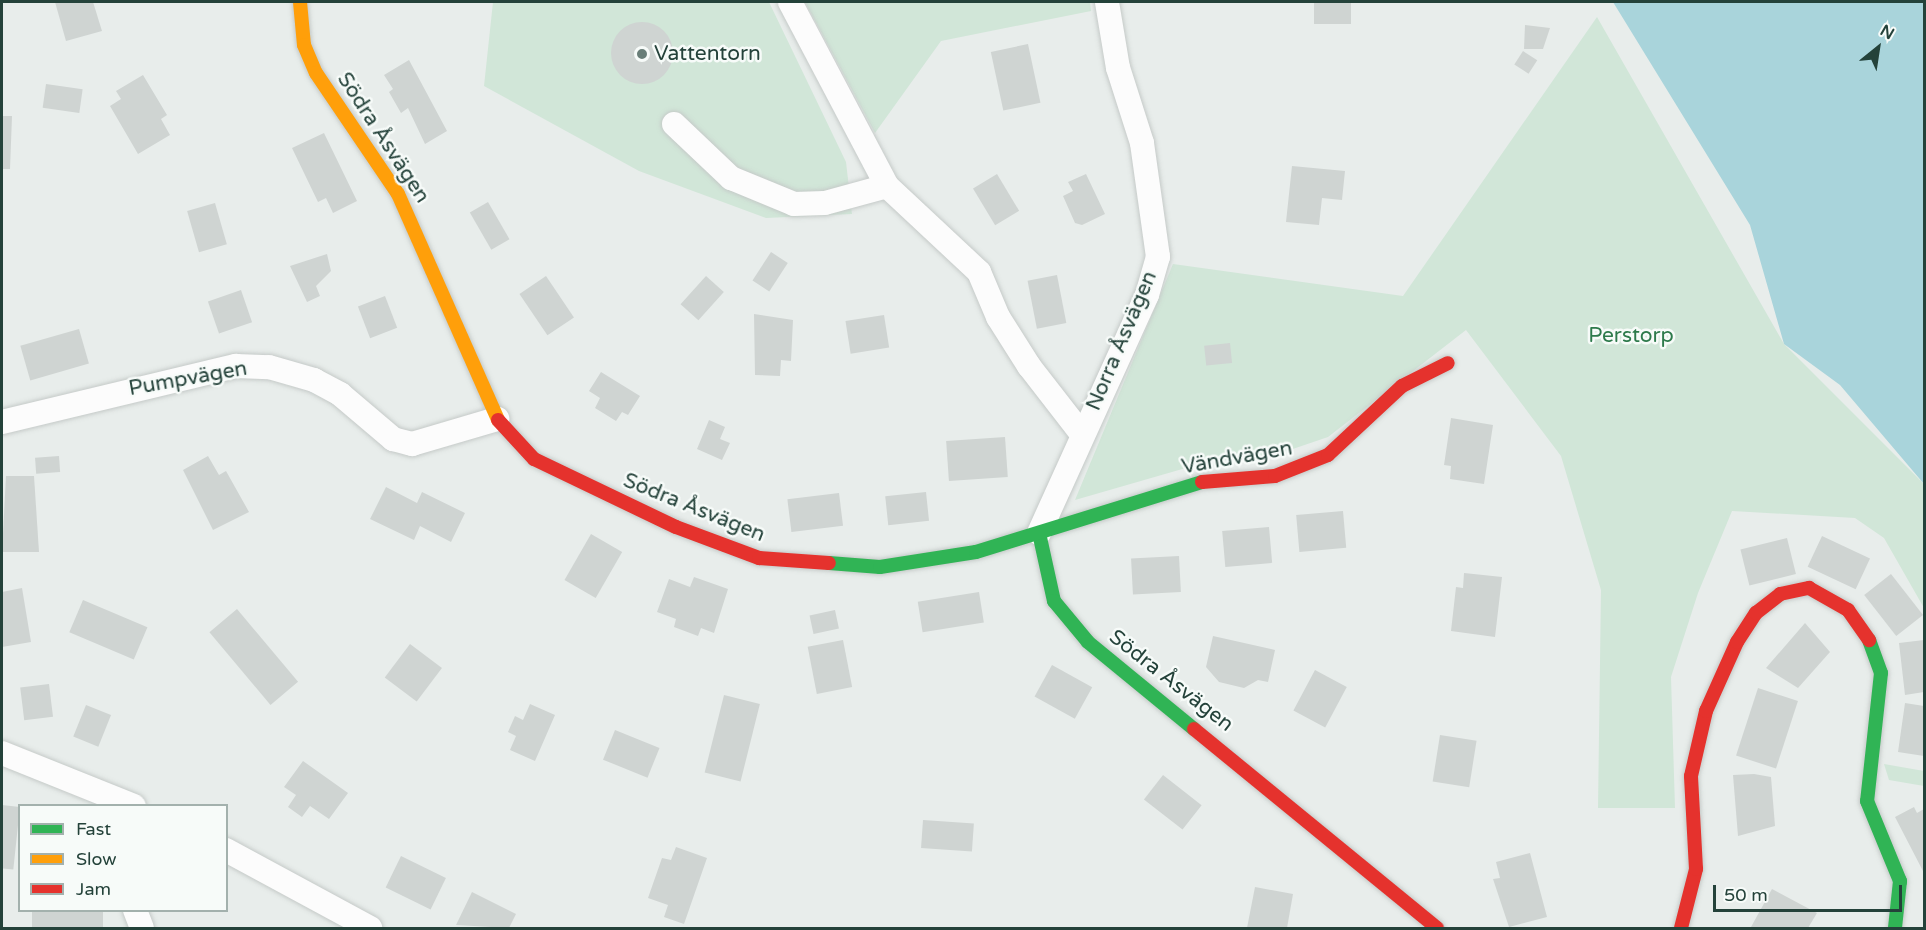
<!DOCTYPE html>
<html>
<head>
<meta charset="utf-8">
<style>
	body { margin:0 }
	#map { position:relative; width:1926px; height:930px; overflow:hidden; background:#e8edeb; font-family:"Varela Round",sans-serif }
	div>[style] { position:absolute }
	.green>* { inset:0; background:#d1e6d8 }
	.water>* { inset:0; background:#a9d4db }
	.building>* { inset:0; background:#cfd4d2; transform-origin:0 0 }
	.round { border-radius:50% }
	.roads { filter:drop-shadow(0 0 2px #c5cac8) drop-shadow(0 0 2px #c5cac8) }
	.street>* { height:24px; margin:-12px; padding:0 12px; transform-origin:12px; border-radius:12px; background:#fcfcfc }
	.fast>* { height:14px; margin:-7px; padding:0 7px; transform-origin:7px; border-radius:7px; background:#30b455 }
	.slow>* { height:14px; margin:-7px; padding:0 7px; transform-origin:7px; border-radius:7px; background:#ff9f0a }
	.jam>* { height:14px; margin:-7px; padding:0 7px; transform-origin:7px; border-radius:7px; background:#e5322d }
	.dots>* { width:16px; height:16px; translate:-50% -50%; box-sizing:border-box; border:3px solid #f7fbf9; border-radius:50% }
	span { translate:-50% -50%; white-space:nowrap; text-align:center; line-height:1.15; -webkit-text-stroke:5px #f7fbf9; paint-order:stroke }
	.poi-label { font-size:21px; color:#24423a }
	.left { translate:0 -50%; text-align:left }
	.street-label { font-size:21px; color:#24423a }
	.park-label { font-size:21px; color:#2d7a4b }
	.frame { position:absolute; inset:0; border:3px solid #24423a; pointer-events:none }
	.legend { position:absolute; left:18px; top:804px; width:210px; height:108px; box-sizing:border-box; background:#f7fbf9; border:2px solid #a3b1ad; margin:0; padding:8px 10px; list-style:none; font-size:18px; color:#24423a }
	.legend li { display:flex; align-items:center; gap:12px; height:30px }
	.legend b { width:30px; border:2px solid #a3b1ad }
	.north { position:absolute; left:1848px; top:18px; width:60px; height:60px; -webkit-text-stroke:4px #f7fbf9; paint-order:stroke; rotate:30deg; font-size:16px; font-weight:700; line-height:24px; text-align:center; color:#24423a }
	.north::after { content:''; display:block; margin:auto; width:21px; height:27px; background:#24423a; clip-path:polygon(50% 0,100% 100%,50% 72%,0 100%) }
	.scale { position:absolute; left:1713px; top:885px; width:189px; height:27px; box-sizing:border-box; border:3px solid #24423a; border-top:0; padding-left:8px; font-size:18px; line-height:21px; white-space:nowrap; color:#24423a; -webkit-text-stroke:4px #f7fbf9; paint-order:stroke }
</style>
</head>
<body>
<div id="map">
	<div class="green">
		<div style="clip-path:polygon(493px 2px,769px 2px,846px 162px,852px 214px,766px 218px,639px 171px,484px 86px)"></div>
		<div style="clip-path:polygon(805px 2px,1090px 2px,1091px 11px,941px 41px,875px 133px)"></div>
		<div style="clip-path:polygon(1597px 17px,1784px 344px,1924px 484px,1924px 608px,1884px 538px,1855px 518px,1732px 511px,1698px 593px,1671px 677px,1675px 808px,1598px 808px,1601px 590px,1561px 456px,1466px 330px,1328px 437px,1269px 457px,1210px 461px,1075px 500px,1173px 264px,1403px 296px)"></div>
		<div style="clip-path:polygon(1884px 764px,1924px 771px,1924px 786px,1889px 780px)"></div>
	</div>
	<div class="water">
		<div style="clip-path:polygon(1613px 2px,1924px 2px,1924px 484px,1840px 385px,1784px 344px,1750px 225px)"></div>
	</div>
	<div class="building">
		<div style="clip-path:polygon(55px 2px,93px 2px,102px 31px,66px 41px)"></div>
		<div style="left:1314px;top:2px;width:37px;height:22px"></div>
		<div class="round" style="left:611px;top:22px;width:62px;height:62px"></div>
		<div style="clip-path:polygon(1525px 25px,1550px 28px,1543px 49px,1524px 49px)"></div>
		<div style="left:1028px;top:44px;width:60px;height:38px;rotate:78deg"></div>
		<div style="left:1523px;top:51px;width:17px;height:16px;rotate:33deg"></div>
		<div style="clip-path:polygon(409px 60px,447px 131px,425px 144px,408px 108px,401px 113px,389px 92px,393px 89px,384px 75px)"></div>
		<div style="clip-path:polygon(143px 75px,167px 115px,161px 119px,170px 135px,138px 154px,110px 106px,121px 99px,116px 91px)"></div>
		<div style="left:46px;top:84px;width:37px;height:24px;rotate:8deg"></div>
		<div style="clip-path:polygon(2px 116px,12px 116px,10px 169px,2px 169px)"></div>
		<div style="clip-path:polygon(324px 133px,357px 201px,333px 213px,326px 198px,318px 202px,292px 148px)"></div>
		<div style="clip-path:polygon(1292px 166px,1345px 171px,1342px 200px,1322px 198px,1319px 225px,1286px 222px)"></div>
		<div style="left:997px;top:174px;width:43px;height:28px;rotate:59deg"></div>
		<div style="clip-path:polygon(1086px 174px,1105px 214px,1082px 225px,1075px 223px,1063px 196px,1073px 191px,1068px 182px)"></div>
		<div style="left:488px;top:202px;width:43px;height:21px;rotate:60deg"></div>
		<div style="left:215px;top:203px;width:43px;height:29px;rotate:74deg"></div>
		<div style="left:771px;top:252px;width:20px;height:34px;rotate:33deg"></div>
		<div style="clip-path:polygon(327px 254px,331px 271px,316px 286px,320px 296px,307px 302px,290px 266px)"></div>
		<div style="left:1057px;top:275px;width:49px;height:30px;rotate:79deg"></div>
		<div style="left:546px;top:276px;width:50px;height:32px;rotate:56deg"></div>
		<div style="left:706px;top:276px;width:24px;height:38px;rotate:42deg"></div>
		<div style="left:241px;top:290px;width:34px;height:35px;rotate:71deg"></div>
		<div style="left:385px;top:296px;width:34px;height:29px;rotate:69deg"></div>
		<div style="clip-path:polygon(754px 314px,793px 320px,791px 361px,781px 360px,780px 376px,755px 375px)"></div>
		<div style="left:884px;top:315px;width:33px;height:39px;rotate:81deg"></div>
		<div style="left:79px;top:329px;width:36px;height:61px;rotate:74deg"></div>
		<div style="left:1230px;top:343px;width:20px;height:26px;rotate:84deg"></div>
		<div style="clip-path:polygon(601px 372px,640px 396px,628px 415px,622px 412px,616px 421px,595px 408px,600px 398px,589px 391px)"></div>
		<div style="clip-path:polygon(1451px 418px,1493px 425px,1484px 484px,1450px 479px,1451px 466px,1444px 465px)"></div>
		<div style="clip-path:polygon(709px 420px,725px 427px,720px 439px,730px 443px,722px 460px,697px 449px)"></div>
		<div style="left:1005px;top:437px;width:40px;height:59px;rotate:86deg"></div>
		<div style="left:59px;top:456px;width:16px;height:24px;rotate:86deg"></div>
		<div style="clip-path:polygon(208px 456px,219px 475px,226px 471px,249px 512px,213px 530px,183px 470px)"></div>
		<div style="clip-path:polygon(6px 476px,34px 476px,39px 552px,2px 552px)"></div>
		<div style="clip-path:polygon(386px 487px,417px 503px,422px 492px,465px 513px,451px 542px,420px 526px,414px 540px,370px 519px)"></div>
		<div style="left:926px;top:492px;width:29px;height:41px;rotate:84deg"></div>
		<div style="left:839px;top:493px;width:33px;height:52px;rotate:83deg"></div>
		<div style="left:1343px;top:511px;width:37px;height:47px;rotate:85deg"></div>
		<div style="left:1269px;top:527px;width:36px;height:47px;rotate:85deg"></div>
		<div style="left:591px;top:534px;width:36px;height:53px;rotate:30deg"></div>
		<div style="left:1822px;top:536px;width:53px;height:34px;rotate:25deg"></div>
		<div style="left:1787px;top:538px;width:37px;height:48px;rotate:76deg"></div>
		<div style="left:1179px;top:556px;width:36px;height:48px;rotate:87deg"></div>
		<div style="clip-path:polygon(1464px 573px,1502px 577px,1495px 637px,1451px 631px,1456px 587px,1463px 588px)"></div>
		<div style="left:1891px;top:574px;width:52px;height:34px;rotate:52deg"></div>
		<div style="clip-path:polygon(694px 577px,728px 589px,714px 633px,701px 628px,698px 636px,674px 627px,676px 619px,657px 612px,669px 579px,690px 587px)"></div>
		<div style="clip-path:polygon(22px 588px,31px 642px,2px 647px,2px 592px)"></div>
		<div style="left:979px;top:592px;width:31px;height:62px;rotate:81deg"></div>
		<div style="left:83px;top:600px;width:70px;height:35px;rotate:23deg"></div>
		<div style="left:237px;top:609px;width:95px;height:36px;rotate:50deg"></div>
		<div style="left:835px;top:610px;width:19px;height:26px;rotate:78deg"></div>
		<div style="clip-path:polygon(1805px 623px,1830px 652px,1798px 688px,1766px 668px)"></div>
		<div style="clip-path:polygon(1213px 636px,1275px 650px,1268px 682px,1258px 680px,1244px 688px,1219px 682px,1206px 667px)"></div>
		<div style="left:843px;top:640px;width:48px;height:36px;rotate:79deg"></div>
		<div style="clip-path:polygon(1924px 640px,1924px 692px,1905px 695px,1899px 643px)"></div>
		<div style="left:410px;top:644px;width:40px;height:42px;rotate:37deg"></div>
		<div style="left:1052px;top:665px;width:46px;height:36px;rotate:29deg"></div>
		<div style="left:1315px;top:670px;width:36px;height:46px;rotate:28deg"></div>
		<div style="left:49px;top:684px;width:33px;height:29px;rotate:83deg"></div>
		<div style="left:1758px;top:688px;width:42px;height:71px;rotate:18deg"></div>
		<div style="left:724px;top:695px;width:37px;height:80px;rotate:14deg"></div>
		<div style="clip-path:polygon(1905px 703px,1924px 706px,1924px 756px,1898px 752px)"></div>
		<div style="clip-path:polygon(530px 704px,555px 715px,535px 761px,510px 750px,516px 736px,508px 732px,515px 716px,523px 720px)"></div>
		<div style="left:86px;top:705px;width:27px;height:34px;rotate:22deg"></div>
		<div style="left:615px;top:730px;width:48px;height:32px;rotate:22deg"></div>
		<div style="left:1440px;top:735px;width:37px;height:47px;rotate:9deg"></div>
		<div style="clip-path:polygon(303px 761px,348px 793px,329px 819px,310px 806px,302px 817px,288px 807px,296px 795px,284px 787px)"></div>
		<div style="clip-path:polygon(1754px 774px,1771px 777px,1775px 826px,1738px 836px,1733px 775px)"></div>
		<div style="left:1163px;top:775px;width:49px;height:31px;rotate:38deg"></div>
		<div style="left:2px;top:805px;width:18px;height:63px;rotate:6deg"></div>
		<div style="clip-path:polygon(1914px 807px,1917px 813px,1924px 809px,1924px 873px,1895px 817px)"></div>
		<div style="left:923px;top:820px;width:51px;height:28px;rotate:4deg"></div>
		<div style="clip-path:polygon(676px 847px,707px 858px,684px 924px,664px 917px,668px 905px,648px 898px,662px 858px,671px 860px)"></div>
		<div style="clip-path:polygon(1530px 853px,1547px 917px,1509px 927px,1493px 879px,1500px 878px,1496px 862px)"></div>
		<div style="left:401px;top:856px;width:50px;height:35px;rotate:26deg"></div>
		<div style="clip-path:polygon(1255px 887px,1293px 894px,1287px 928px,1247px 928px)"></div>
		<div style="clip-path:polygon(1772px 889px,1817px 913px,1808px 928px,1751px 927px)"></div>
		<div style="clip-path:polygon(472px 892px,516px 914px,509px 928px,456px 925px)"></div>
		<div style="left:32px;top:910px;width:71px;height:18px"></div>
	</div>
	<div class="roads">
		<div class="street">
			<div style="left:790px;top:2px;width:208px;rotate:62.2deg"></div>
			<div style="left:887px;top:186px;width:126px;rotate:43.1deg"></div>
			<div style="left:979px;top:272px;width:49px;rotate:67.1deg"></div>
			<div style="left:998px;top:317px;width:58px;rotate:57.7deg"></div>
			<div style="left:1029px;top:366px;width:85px;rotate:52.2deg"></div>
			<div style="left:674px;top:124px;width:79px;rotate:43.5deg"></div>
			<div style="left:731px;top:178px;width:68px;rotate:22.4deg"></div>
			<div style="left:794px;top:204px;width:31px;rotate:-2deg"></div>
			<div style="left:825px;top:203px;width:64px;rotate:-15.3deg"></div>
			<div style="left:2px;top:422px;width:241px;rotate:-13.5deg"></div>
			<div style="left:236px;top:366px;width:33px;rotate:2deg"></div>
			<div style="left:269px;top:367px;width:47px;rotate:16.1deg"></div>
			<div style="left:314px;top:380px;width:30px;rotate:28deg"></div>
			<div style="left:340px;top:394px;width:70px;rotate:40.3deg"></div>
			<div style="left:393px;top:439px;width:20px;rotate:15deg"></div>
			<div style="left:412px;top:444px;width:89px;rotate:-16.4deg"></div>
			<div style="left:1039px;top:533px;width:261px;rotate:-65.6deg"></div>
			<div style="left:1147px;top:295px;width:40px;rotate:-74deg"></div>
			<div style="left:1158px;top:257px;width:115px;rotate:-98deg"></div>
			<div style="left:1142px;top:143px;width:79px;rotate:-107.7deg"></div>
			<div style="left:1118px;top:68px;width:67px;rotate:-99.5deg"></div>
			<div style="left:2px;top:753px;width:142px;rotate:21.9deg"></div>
			<div style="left:226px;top:850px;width:164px;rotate:28.4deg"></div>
			<div style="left:135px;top:910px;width:19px;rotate:69deg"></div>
		</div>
		<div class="fast">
			<div style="left:1039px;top:533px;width:70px;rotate:77.6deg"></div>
			<div style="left:1054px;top:601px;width:53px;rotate:50.3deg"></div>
			<div style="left:1088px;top:642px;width:137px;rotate:39.4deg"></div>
			<div style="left:829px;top:563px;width:51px;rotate:4.5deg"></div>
			<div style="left:880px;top:567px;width:97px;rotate:-8.9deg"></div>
			<div style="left:976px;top:552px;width:237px;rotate:-17.2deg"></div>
			<div style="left:1869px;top:640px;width:35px;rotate:70deg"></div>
			<div style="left:1881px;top:673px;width:129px;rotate:96.2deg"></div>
			<div style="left:1867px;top:801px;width:87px;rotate:67.6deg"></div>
			<div style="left:1900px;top:881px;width:47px;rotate:96.1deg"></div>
		</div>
		<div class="slow">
			<div style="left:300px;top:2px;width:43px;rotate:84.7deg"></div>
			<div style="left:304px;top:45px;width:30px;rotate:67deg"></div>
			<div style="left:316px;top:73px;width:146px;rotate:55.9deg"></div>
			<div style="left:398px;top:194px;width:247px;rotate:66.1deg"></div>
		</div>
		<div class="jam">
			<div style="left:498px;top:420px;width:53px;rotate:47.3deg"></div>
			<div style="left:534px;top:459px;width:157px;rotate:25.6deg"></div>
			<div style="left:676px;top:527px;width:89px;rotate:20.5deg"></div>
			<div style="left:759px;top:558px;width:70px;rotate:4.1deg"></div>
			<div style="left:1202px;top:482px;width:73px;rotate:-4.7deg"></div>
			<div style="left:1275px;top:476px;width:57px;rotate:-21.6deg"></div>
			<div style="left:1328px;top:455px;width:101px;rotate:-43deg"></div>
			<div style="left:1402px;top:386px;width:51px;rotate:-26.6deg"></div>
			<div style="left:1194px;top:729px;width:314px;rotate:39.3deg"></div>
			<div style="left:1681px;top:928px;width:61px;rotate:-75.7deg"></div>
			<div style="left:1696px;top:869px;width:93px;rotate:-93.1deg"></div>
			<div style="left:1691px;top:776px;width:67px;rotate:-77deg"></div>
			<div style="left:1706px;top:711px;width:76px;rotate:-65.8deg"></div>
			<div style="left:1737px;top:642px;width:35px;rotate:-57deg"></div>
			<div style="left:1756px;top:613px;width:31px;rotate:-38deg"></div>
			<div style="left:1780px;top:594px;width:30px;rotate:-12deg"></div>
			<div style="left:1809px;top:588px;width:45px;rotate:29.4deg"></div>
			<div style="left:1848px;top:610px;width:37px;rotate:55deg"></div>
		</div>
	</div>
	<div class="dots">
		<div style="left:642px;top:54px;background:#697e78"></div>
	</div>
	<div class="poi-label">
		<span class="left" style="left:654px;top:54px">Vattentorn</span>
	</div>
	<div class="street-label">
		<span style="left:383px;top:138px;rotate:57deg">Södra Åsvägen</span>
		<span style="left:1122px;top:341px;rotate:-67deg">Norra Åsvägen</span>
		<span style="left:188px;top:379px;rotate:-10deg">Pumpvägen</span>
		<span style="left:1237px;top:458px;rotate:-10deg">Vändvägen</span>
		<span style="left:694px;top:508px;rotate:22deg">Södra Åsvägen</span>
		<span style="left:1171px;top:681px;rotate:38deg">Södra Åsvägen</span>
	</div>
	<div class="park-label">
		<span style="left:1631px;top:336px">Perstorp</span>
	</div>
	<div class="frame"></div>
	<ul class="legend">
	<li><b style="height:8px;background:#30b455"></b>Fast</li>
	<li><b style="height:8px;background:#ff9f0a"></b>Slow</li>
	<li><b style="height:8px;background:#e5322d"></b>Jam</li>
	</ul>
	<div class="north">N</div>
	<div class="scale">50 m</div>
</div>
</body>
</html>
